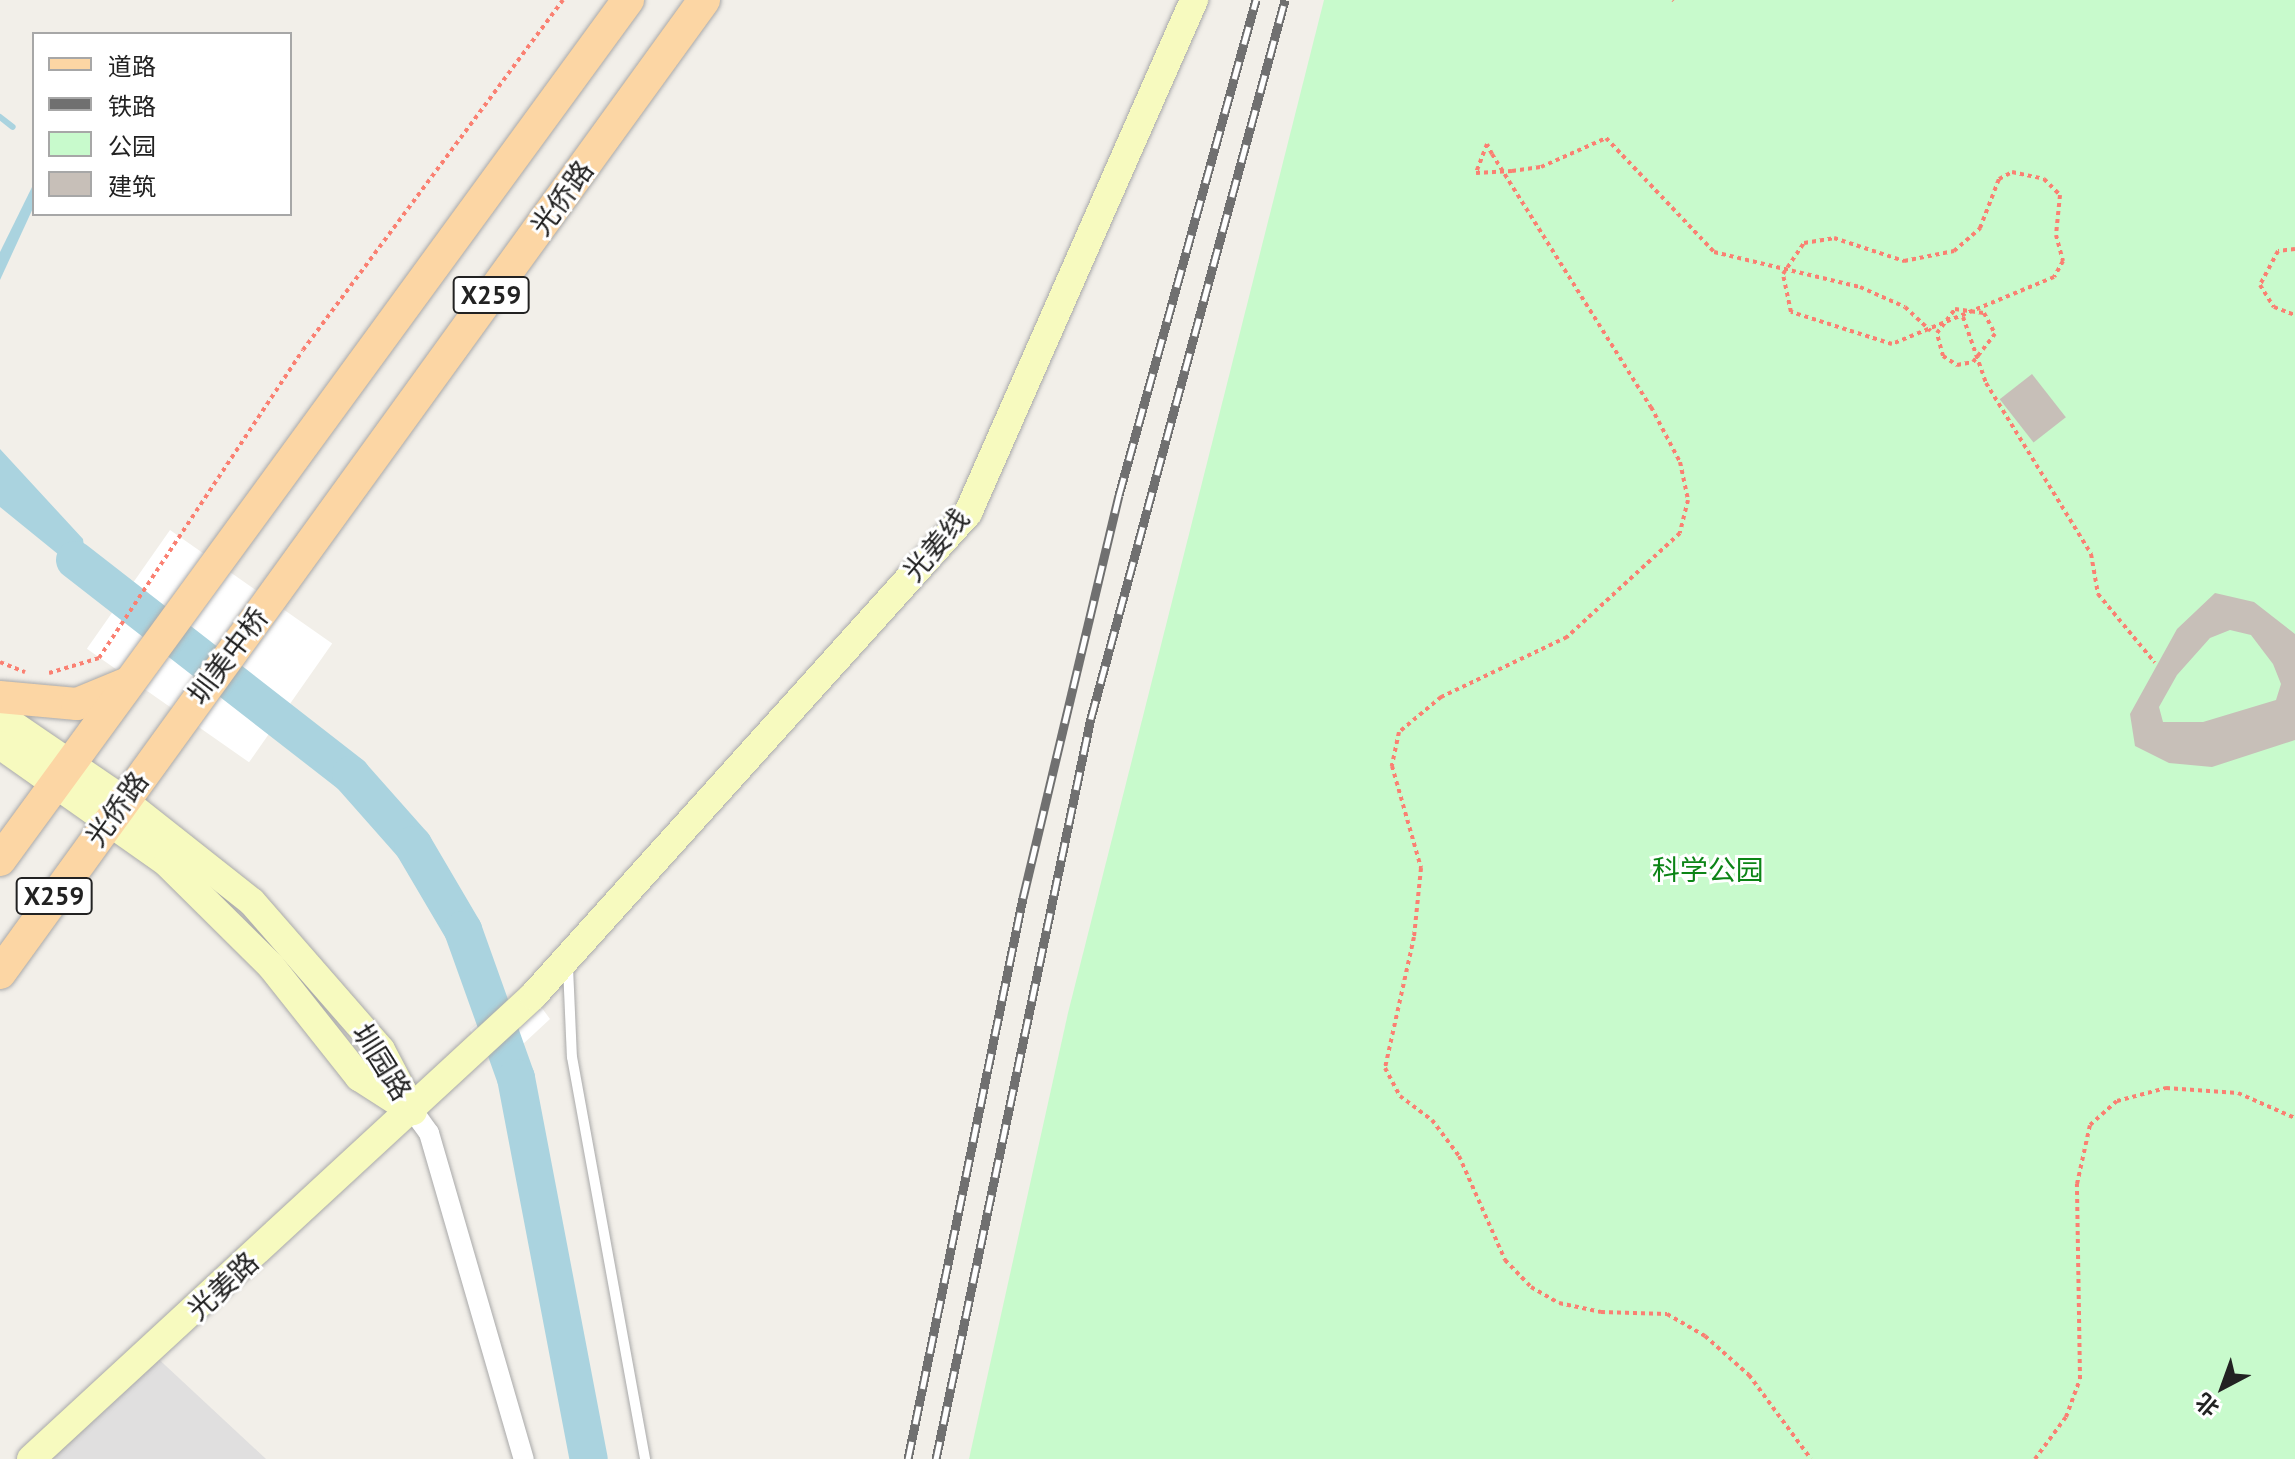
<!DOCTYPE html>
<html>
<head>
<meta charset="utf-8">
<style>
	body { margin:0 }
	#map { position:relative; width:2295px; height:1459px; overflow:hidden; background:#f2efe9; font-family:"PT Sans","Noto Sans SC",sans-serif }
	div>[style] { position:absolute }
	.residential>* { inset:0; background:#e0dfdf }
	.park>* { inset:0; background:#c8facc }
	.water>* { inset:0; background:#aad3df }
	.pier>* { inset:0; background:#fff; transform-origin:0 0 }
	.stream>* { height:6px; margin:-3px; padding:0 3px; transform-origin:3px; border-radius:3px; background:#aad3df }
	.river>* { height:38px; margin:-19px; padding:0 19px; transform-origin:19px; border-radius:19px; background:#aad3df }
	.building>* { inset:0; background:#c7bfb8; transform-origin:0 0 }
	.path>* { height:4px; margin-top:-2px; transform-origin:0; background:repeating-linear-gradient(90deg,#fa8072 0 4px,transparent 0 8px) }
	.roads { filter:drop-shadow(0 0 2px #a9a9a9) drop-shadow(0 0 2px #a9a9a9) }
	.lane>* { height:10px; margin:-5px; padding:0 5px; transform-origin:5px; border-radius:5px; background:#fff }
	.street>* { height:20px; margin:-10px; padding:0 10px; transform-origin:10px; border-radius:10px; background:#fff }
	.secondary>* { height:28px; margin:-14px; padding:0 14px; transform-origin:14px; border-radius:14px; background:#f7fabf }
	.primary>* { height:32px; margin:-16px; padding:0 16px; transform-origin:16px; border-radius:16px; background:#fcd6a4 }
	.rail>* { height:9px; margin-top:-4.5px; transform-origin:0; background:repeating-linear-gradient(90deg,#fff 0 18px,#707070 0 36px); box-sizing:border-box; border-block:2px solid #707070 }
	.path-bridge>* { height:4px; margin-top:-2px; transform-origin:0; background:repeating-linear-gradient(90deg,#fa8072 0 4px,transparent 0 8px) }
	span { translate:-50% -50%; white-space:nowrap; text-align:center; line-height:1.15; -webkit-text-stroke:6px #fff; paint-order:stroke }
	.shield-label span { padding:2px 6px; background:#fff; border:2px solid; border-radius:6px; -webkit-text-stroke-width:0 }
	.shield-label { font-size:26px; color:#222; font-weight:700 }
	.street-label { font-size:28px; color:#222 }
	.park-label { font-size:28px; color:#0c8416 }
	.legend { position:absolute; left:32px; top:32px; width:260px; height:184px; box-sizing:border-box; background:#fff; border:2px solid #a7a7a7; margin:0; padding:10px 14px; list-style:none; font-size:24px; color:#222 }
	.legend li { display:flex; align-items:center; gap:16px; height:40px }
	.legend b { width:40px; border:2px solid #a7a7a7 }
	.north { position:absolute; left:2183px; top:1347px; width:80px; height:80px; -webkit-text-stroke:6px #fff; paint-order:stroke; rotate:221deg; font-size:22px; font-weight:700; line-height:32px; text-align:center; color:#222 }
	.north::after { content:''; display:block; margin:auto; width:28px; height:36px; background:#222; clip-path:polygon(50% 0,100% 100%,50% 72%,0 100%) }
</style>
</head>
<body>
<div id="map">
	<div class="residential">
		<div style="clip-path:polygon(151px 1352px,266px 1459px,30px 1459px)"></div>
	</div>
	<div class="park">
		<div style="clip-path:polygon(1324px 0,2295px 0,2295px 1459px,969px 1459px,1068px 1013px)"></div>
	</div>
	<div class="water">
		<div style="clip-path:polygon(34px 183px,34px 206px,0 280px,0 252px)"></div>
		<div style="clip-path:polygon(0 449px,83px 539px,85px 554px,123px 584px,112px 598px,0 507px)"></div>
	</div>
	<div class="pier">
		<div style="left:170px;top:530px;width:198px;height:145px;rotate:35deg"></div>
		<div style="clip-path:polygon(525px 985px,550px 1019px,496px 1069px,470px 1030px)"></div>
	</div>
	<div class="stream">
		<div style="left:0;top:117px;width:16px;rotate:38deg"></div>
	</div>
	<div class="river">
		<div style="left:75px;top:560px;width:350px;rotate:37.9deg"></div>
		<div style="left:351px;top:775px;width:94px;rotate:48.5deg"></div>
		<div style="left:413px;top:845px;width:99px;rotate:59.5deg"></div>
		<div style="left:463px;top:930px;width:157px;rotate:70.3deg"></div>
		<div style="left:516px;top:1078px;width:388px;rotate:79.2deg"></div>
	</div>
	<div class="building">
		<div style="left:2032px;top:374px;width:55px;height:41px;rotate:52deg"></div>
		<div style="clip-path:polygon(evenodd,2215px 593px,2254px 602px,2295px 634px,2295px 740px,2212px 767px,2169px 763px,2135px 746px,2130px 714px,2177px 629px,2215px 593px,2230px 630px,2251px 635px,2273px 664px,2281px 684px,2276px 700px,2203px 722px,2163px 722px,2159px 707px,2177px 675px,2210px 638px,2230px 630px)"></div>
	</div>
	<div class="path">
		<div style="left:1673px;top:0;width:1px;rotate:45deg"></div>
		<div style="left:1492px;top:154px;width:299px;rotate:57.9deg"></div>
		<div style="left:1651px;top:407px;width:62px;rotate:62.2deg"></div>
		<div style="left:1680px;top:462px;width:39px;rotate:78deg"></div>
		<div style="left:1688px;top:500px;width:34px;rotate:104deg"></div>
		<div style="left:1680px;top:533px;width:154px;rotate:137.4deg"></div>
		<div style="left:1567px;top:637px;width:140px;rotate:154.5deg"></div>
		<div style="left:1441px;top:697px;width:55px;rotate:140.2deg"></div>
		<div style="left:1399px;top:732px;width:35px;rotate:102deg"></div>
		<div style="left:1392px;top:766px;width:106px;rotate:74.1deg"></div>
		<div style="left:1421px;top:868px;width:69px;rotate:95.8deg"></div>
		<div style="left:1414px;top:937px;width:134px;rotate:102.5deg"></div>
		<div style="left:1385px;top:1068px;width:32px;rotate:62deg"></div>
		<div style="left:1400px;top:1096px;width:40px;rotate:37deg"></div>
		<div style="left:1432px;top:1120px;width:45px;rotate:53.1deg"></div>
		<div style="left:1459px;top:1156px;width:114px;rotate:66.1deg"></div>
		<div style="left:1505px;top:1260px;width:37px;rotate:46deg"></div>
		<div style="left:1531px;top:1287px;width:32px;rotate:30deg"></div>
		<div style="left:1559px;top:1303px;width:43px;rotate:12.1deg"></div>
		<div style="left:1601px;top:1312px;width:66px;rotate:1.7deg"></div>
		<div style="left:1667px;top:1314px;width:44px;rotate:30.1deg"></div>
		<div style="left:1705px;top:1336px;width:59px;rotate:41.6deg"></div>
		<div style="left:1749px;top:1375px;width:104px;rotate:53.6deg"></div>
		<div style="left:1512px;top:171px;width:29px;rotate:-8deg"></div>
		<div style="left:1541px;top:167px;width:71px;rotate:-24deg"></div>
		<div style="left:1606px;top:138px;width:157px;rotate:46.5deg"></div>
		<div style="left:1714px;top:252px;width:150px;rotate:13.5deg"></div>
		<div style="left:1860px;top:287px;width:49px;rotate:24deg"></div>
		<div style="left:1905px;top:307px;width:35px;rotate:43deg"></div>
		<div style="left:2295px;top:249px;width:17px;rotate:173deg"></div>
		<div style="left:2278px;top:251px;width:38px;rotate:118deg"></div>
		<div style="left:2260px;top:285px;width:26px;rotate:58deg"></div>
		<div style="left:2274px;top:307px;width:22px;rotate:21deg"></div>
		<div style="left:1963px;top:317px;width:70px;rotate:70.8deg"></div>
		<div style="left:1986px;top:383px;width:201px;rotate:58.4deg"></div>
		<div style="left:2091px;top:554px;width:41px;rotate:80.1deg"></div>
		<div style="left:2098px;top:594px;width:89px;rotate:50.4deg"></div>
		<div style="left:1943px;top:356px;width:17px;rotate:33deg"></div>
		<div style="left:1957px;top:365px;width:16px;rotate:-11deg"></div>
		<div style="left:1973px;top:362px;width:36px;rotate:-52deg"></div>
		<div style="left:0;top:662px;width:27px;rotate:22deg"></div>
		<div style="left:49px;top:673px;width:52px;rotate:-16.7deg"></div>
		<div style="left:99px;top:658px;width:369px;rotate:-56.5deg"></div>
		<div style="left:303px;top:350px;width:436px;rotate:-53.4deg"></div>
		<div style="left:2035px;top:1459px;width:52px;rotate:-53.6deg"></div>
		<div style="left:2066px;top:1417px;width:40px;rotate:-69.8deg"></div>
		<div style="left:2080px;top:1379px;width:195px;rotate:-90.9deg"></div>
		<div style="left:2077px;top:1184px;width:60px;rotate:-77.6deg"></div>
		<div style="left:2090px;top:1125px;width:36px;rotate:-42deg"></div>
		<div style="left:2117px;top:1101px;width:51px;rotate:-14.9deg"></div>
		<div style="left:2166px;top:1088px;width:72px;rotate:4deg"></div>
		<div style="left:2238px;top:1093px;width:62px;rotate:23.7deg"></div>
	</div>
	<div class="roads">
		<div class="lane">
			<div style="left:568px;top:967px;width:90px;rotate:87.5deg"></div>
			<div style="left:572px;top:1057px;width:409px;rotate:79.7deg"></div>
		</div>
		<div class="street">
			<div style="left:413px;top:1111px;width:27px;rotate:54deg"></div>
			<div style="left:429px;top:1133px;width:340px;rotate:73.8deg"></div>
		</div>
		<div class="secondary">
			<div style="left:0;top:716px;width:149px;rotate:34.3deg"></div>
			<div style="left:123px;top:800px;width:164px;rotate:38.3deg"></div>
			<div style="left:252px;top:902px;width:196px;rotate:48.9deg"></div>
			<div style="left:381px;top:1050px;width:69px;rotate:62.3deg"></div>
			<div style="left:0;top:745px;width:204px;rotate:35.2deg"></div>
			<div style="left:167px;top:863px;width:146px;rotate:44.7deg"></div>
			<div style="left:271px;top:966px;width:142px;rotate:51.6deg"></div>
			<div style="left:359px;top:1077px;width:63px;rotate:32.7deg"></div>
			<div style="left:31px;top:1459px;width:683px;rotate:-42.69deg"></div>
			<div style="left:533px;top:996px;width:650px;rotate:-47.99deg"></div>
			<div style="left:968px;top:513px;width:561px;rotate:-66.22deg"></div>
		</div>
		<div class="primary">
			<div style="left:0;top:697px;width:77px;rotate:5.2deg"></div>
			<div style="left:77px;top:704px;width:55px;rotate:-22.4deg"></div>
			<div style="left:0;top:860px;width:1065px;rotate:-53.86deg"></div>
			<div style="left:0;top:973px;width:1201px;rotate:-54.11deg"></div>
		</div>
	</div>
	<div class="rail">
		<div style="left:908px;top:1459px;width:573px;rotate:-78.42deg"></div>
		<div style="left:1023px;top:898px;width:414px;rotate:-76.6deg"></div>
		<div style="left:1119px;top:495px;width:514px;rotate:-74.53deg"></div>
		<div style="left:936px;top:1459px;width:757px;rotate:-78.19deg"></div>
		<div style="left:1091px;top:718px;width:744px;rotate:-74.88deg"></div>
	</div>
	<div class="path-bridge">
		<div style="left:1492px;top:154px;width:11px;rotate:-117deg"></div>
		<div style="left:1487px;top:144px;width:31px;rotate:111deg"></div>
		<div style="left:1476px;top:173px;width:36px;rotate:-3deg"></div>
		<div style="left:2012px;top:172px;width:33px;rotate:12deg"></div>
		<div style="left:2044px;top:179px;width:23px;rotate:45deg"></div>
		<div style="left:2060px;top:195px;width:40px;rotate:95.7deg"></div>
		<div style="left:2056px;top:235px;width:27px;rotate:75deg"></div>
		<div style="left:2063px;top:261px;width:18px;rotate:119deg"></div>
		<div style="left:2054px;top:277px;width:175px;rotate:157.5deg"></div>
		<div style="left:1892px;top:344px;width:106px;rotate:-162.4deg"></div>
		<div style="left:1791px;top:312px;width:39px;rotate:-102deg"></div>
		<div style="left:1783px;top:274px;width:37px;rotate:-56deg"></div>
		<div style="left:1804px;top:243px;width:30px;rotate:-9deg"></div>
		<div style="left:1834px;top:238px;width:74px;rotate:18.2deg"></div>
		<div style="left:1904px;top:261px;width:51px;rotate:-11.3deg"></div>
		<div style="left:1954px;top:251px;width:35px;rotate:-41deg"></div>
		<div style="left:1980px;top:228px;width:53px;rotate:-68.8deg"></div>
		<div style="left:1999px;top:179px;width:15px;rotate:-28deg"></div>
		<div style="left:1943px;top:356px;width:24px;rotate:-105deg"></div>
		<div style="left:1937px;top:333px;width:30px;rotate:-53deg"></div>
		<div style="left:1955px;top:309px;width:29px;rotate:8deg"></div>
		<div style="left:1984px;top:313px;width:24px;rotate:62deg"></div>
	</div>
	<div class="shield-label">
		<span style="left:491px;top:295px">X259</span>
		<span style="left:54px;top:896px">X259</span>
	</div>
	<div class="street-label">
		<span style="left:562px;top:198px;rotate:-54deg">光侨路</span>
		<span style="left:936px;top:545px;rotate:-50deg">光姜线</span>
		<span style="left:228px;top:656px;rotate:-53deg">圳美中桥</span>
		<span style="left:117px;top:809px;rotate:-54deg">光侨路</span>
		<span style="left:382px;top:1062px;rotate:58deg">圳园路</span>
		<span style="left:223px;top:1286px;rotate:-43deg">光姜路</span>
	</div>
	<div class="park-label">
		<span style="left:1708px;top:870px">科学公园</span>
	</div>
	<ul class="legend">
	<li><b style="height:10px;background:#fcd6a4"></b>道路</li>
	<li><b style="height:10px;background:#707070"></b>铁路</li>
	<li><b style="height:22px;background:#c8facc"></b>公园</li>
	<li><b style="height:22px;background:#c7bfb8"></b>建筑</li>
	</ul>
	<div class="north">北</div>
</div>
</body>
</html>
